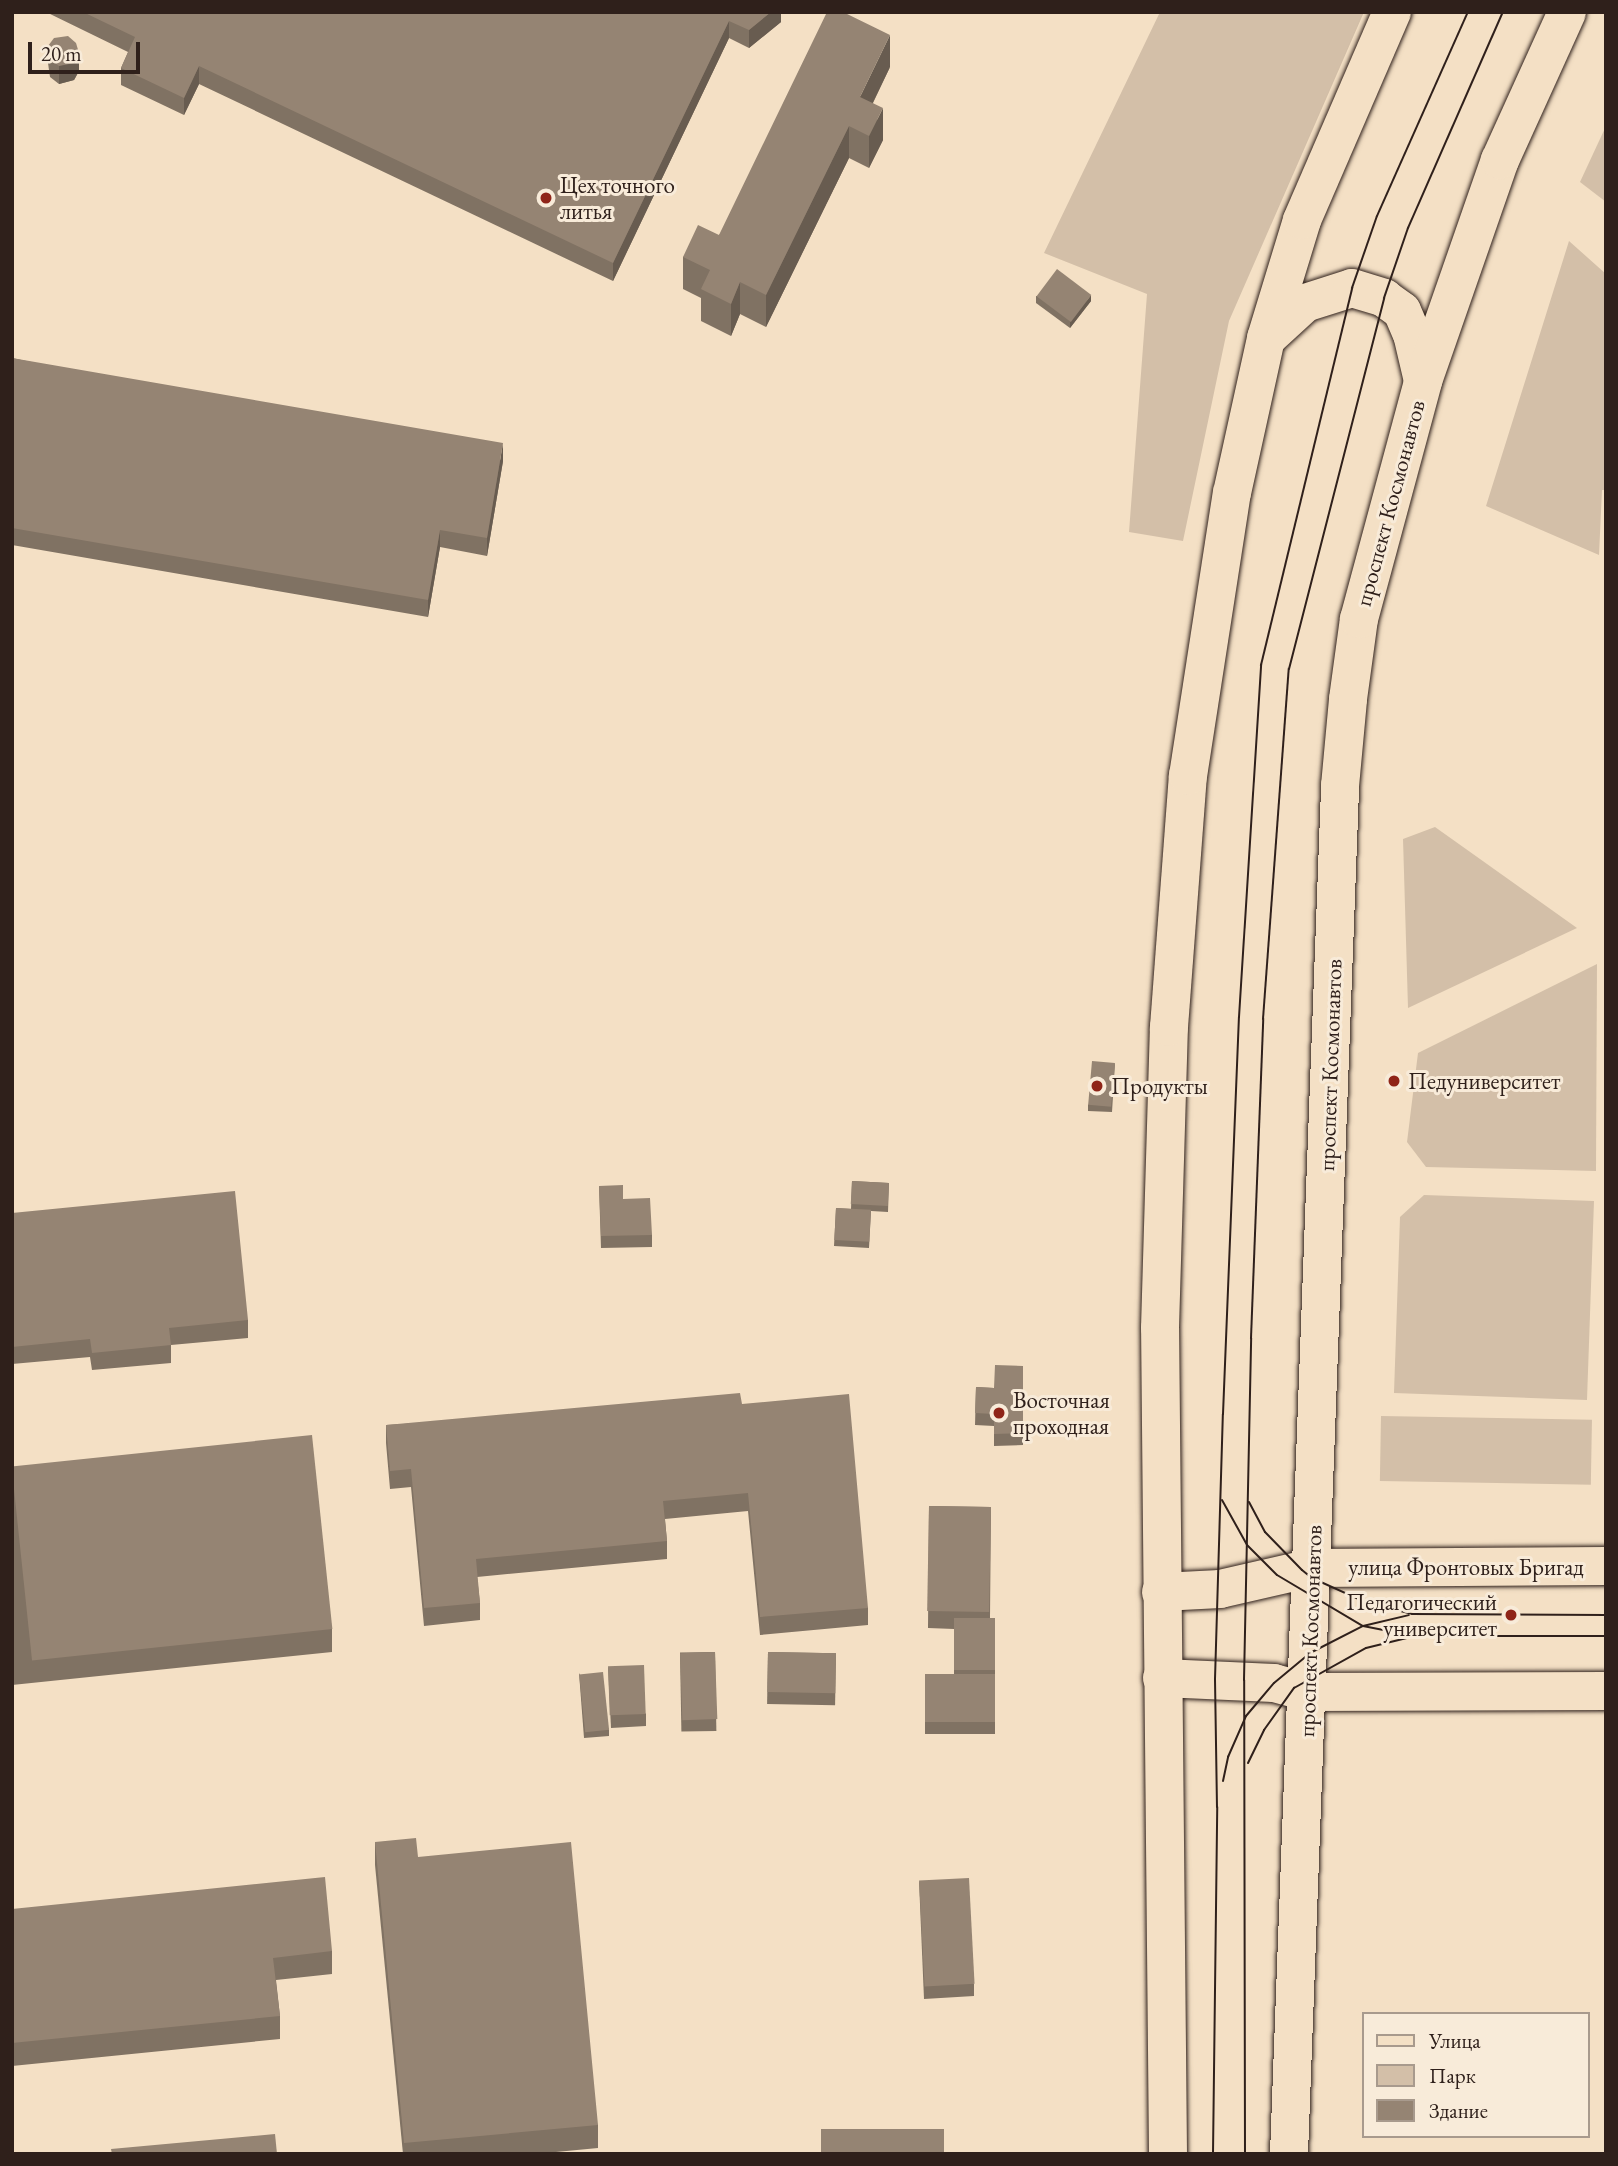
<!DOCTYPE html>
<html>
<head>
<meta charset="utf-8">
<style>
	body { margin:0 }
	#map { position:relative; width:1618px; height:2166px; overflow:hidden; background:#f4e0c5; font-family:"EB Garamond",serif }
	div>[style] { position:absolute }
	.green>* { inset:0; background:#d3bfa8; transform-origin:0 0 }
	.roads { filter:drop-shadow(0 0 2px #2f201b) drop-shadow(0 0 2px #2f201b) }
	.major>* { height:38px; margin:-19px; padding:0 19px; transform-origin:19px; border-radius:19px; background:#f4e0c5 }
	.tram>* { height:2px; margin:-1px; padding:0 1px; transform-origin:1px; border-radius:1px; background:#2f201b }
	.wall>* { inset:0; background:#807263; transform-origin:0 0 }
	.shaded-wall>* { inset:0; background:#685c50 }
	.building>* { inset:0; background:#958473; transform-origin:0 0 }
	.dots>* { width:19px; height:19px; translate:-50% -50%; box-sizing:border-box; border:4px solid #f8ebd9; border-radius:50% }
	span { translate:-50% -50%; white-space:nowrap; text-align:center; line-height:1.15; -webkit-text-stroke:6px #f8ebd9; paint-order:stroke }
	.poi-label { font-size:23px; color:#2f201b }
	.left { translate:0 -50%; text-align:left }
	.right { translate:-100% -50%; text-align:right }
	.street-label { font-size:23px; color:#2f201b }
	.frame { position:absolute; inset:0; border:14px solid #2f201b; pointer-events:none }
	.legend { position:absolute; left:1362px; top:2012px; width:228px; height:126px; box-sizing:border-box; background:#f8ebd9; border:2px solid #a89a8d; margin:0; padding:9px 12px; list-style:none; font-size:21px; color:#2f201b }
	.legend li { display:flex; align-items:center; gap:14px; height:35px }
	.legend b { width:35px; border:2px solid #a89a8d }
	.scale { position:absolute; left:28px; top:42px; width:112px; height:32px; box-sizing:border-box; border:4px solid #2f201b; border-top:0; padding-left:9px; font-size:21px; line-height:24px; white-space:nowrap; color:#2f201b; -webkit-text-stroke:5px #f8ebd9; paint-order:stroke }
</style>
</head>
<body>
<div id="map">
	<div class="green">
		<div style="clip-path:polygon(1160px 12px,1364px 12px,1229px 321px,1183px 541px,1129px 532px,1147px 294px,1044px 253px)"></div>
		<div style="clip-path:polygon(1606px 126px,1606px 202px,1580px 182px)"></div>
		<div style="clip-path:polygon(1569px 241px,1606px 274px,1606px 490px,1602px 490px,1599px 555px,1486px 506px)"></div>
		<div style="clip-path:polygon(1435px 827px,1577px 928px,1408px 1008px,1403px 839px)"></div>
		<div style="clip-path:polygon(1597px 964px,1596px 1171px,1426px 1167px,1407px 1142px,1418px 1053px)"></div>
		<div style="clip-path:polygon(1424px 1195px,1594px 1201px,1587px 1400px,1394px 1393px,1400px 1217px)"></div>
		<div style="left:1381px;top:1416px;width:211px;height:65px;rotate:1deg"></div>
	</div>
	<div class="roads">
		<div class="major">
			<div style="left:1268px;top:337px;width:50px;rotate:-42.6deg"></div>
			<div style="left:1305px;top:303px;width:49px;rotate:-17.7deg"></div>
			<div style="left:1352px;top:288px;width:34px;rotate:17deg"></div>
			<div style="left:1384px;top:298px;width:22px;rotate:36deg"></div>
			<div style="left:1402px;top:311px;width:25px;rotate:67deg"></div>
			<div style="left:1412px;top:334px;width:48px;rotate:76.8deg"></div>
			<div style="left:1161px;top:1592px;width:59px;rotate:-2.9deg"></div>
			<div style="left:1220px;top:1589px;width:94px;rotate:-12.9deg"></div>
			<div style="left:1312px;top:1568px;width:294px;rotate:-0.4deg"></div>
			<div style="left:1162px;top:1678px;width:112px;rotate:2.6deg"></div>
			<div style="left:1274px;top:1683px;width:34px;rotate:15deg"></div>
			<div style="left:1307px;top:1692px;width:299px;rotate:-0.2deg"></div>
			<div style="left:1168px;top:2154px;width:826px;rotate:-90.55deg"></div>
			<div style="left:1160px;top:1328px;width:301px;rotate:-88.3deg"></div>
			<div style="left:1169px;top:1027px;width:252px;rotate:-85.7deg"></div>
			<div style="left:1188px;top:776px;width:286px;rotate:-81.2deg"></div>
			<div style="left:1232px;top:493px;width:159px;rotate:-77.6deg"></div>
			<div style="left:1266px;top:338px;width:123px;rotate:-73deg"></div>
			<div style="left:1302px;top:220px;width:227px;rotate:-66.6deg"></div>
			<div style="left:1289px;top:2154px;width:1369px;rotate:-87.86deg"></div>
			<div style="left:1340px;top:786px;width:87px;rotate:-84.7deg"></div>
			<div style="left:1348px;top:699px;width:81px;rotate:-82.2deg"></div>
			<div style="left:1359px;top:619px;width:246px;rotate:-74.9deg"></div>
			<div style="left:1423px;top:381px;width:234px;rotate:-70.8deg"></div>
			<div style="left:1500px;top:160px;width:162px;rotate:-65.6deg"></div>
		</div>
	</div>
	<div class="tram">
		<div style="left:1222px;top:1500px;width:51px;rotate:60.9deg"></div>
		<div style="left:1247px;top:1545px;width:42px;rotate:45deg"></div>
		<div style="left:1277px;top:1575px;width:100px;rotate:30.7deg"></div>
		<div style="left:1363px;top:1626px;width:52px;rotate:11.1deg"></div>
		<div style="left:1414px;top:1636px;width:192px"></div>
		<div style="left:1249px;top:1502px;width:34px;rotate:62deg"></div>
		<div style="left:1265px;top:1532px;width:53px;rotate:45.8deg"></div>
		<div style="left:1302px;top:1570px;width:13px;rotate:39deg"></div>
		<div style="left:1312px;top:1578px;width:58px;rotate:24.4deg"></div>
		<div style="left:1365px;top:1602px;width:49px;rotate:14.3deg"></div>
		<div style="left:1412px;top:1614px;width:194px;rotate:0.3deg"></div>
		<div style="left:1248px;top:1763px;width:37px;rotate:-64deg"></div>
		<div style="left:1264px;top:1730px;width:52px;rotate:-54.5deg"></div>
		<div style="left:1294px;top:1688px;width:82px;rotate:-29.1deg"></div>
		<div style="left:1366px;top:1648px;width:42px;rotate:-13.7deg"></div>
		<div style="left:1223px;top:1781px;width:25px;rotate:-78deg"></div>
		<div style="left:1228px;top:1757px;width:45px;rotate:-66.3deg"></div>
		<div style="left:1246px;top:1716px;width:43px;rotate:-49.7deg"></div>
		<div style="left:1274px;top:1683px;width:47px;rotate:-39.8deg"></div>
		<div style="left:1310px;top:1653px;width:59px;rotate:-27deg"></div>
		<div style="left:1363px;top:1626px;width:47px;rotate:-13.4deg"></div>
		<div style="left:1213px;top:2154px;width:347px;rotate:-89.3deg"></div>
		<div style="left:1217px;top:1807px;width:128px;rotate:-90.9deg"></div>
		<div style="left:1215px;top:1679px;width:265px;rotate:-88.3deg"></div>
		<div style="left:1223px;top:1414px;width:397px;rotate:-87.7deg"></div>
		<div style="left:1239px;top:1017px;width:353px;rotate:-86.4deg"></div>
		<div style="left:1261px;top:665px;width:388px;rotate:-76.4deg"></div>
		<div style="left:1352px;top:288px;width:76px;rotate:-70.9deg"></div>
		<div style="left:1377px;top:216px;width:223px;rotate:-66deg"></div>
		<div style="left:1245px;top:2154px;width:474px;rotate:-90.1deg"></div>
		<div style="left:1244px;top:1680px;width:342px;rotate:-88.8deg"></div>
		<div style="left:1251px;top:1338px;width:319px;rotate:-87.8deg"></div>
		<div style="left:1263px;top:1019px;width:351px;rotate:-85.8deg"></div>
		<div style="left:1289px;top:669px;width:383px;rotate:-75.6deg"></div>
		<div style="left:1384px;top:298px;width:74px;rotate:-71.1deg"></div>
		<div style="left:1408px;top:228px;width:236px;rotate:-66.3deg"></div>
	</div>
	<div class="wall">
		<div style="clip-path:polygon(46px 12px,781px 12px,781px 22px,749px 48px,729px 38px,613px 281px,199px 84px,184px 115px,121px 85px,121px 68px,128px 52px)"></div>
		<div style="clip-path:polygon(48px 46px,79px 71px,74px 80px,59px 84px,50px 77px,48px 63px)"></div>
		<div style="clip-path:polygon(890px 67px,873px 103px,883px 140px,869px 168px,849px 158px,766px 327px,740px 314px,731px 336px,701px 321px,701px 298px,683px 289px,683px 257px,719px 235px)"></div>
		<div style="clip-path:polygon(1036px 296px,1091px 301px,1070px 328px,1036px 303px)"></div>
		<div style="clip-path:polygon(12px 358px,503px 461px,487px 556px,440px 547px,428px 617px,12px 545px)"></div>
		<div style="clip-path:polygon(1115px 1063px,1112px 1112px,1088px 1111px,1088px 1105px)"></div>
		<div style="clip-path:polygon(852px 1181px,889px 1183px,888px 1212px,871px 1211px,869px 1248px,834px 1246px,836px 1208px,851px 1209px)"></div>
		<div style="clip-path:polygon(599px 1186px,623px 1199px,652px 1235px,652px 1247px,601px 1248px)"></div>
		<div style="clip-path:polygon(12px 1213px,248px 1320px,248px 1338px,171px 1345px,171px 1363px,92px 1370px,90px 1357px,12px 1364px)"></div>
		<div style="clip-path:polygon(1023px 1366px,1023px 1445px,994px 1446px,994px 1426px,975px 1425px,976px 1387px,994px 1388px)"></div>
		<div style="clip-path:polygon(742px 1404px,868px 1608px,868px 1625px,760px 1635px,748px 1511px,665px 1519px,667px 1541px,667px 1559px,477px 1577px,480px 1603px,480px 1620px,424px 1626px,411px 1487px,390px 1489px,386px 1443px,386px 1425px)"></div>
		<div style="clip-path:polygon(12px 1466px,332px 1629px,332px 1652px,12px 1685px)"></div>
		<div style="clip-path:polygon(929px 1506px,991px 1507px,990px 1618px,995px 1618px,995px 1734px,925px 1734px,925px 1674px,954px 1674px,954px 1629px,928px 1628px)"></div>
		<div style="left:715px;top:1652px;width:79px;height:35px;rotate:89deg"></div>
		<div style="left:768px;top:1652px;width:68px;height:52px;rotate:1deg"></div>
		<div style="clip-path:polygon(608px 1667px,646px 1714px,646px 1726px,611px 1728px)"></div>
		<div style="clip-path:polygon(579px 1673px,609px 1730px,609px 1736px,584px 1738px)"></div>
		<div style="clip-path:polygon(375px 1842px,418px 1857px,598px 2125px,598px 2148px,535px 2154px,403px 2154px,375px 1865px)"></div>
		<div style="clip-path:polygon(919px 1881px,974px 1984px,974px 1996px,924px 1999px)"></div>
		<div style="clip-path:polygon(12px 1909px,332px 1951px,332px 1974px,276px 1980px,280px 2016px,280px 2039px,12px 2066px)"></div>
	</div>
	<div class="shaded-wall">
		<div style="clip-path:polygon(771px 12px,781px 12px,781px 22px,749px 48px,749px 30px)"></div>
		<div style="clip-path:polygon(729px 21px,729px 38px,613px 281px,613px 263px)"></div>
		<div style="clip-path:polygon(890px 35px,890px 67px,860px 129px,860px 97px)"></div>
		<div style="clip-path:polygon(79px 53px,79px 71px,74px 80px,59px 84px,59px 66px)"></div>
		<div style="clip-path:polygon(199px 66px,199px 84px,184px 115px,184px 98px)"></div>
		<div style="clip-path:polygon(883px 108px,883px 140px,869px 168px,869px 136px)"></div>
		<div style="clip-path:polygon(849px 126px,849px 158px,766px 327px,766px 295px)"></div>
		<div style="clip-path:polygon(740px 282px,740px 314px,731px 336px,731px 304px)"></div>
		<div style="clip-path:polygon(1091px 295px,1091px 301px,1070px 328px,1070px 322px)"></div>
		<div style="clip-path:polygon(503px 443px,503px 461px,487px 556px,487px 538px)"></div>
		<div style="clip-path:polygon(440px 530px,440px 547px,428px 617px,428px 600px)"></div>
	</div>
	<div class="building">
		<div style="clip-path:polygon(83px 12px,771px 12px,749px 30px,729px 21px,613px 263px,199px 66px,184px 98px,121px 68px,135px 37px)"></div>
		<div style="clip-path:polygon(827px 12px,843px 12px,890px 35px,860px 97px,883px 108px,869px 136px,849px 126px,766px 295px,740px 282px,731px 304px,701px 289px,710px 270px,683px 257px,698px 225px,719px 235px)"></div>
		<div style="clip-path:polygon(68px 36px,76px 43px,79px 53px,74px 63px,59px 66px,50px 59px,48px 46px,54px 38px)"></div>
		<div style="left:1057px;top:269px;width:43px;height:34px;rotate:37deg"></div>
		<div style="clip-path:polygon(12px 358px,503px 443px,487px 538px,440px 530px,428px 600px,12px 528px)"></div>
		<div style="left:1092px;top:1061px;width:23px;height:44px;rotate:5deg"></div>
		<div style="left:852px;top:1181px;width:37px;height:23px;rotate:3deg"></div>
		<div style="clip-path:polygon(623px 1185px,623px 1199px,650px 1198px,652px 1235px,601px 1236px,599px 1186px)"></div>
		<div style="clip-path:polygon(235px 1191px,248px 1320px,169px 1328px,171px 1345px,92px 1353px,90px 1339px,12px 1347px,12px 1213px)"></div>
		<div style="left:836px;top:1208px;width:35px;height:32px;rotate:3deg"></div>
		<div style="clip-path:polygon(995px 1365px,1023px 1366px,1023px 1433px,994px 1434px,994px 1414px,975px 1413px,976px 1387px,994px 1388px)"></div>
		<div style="clip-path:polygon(740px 1393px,742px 1404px,849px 1394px,868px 1608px,760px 1617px,748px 1493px,663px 1501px,667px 1541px,476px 1559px,480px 1603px,424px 1608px,411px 1469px,390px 1471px,386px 1425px)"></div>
		<div style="left:312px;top:1435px;width:195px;height:302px;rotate:84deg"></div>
		<div style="left:929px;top:1506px;width:62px;height:105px;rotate:1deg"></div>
		<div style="left:954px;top:1618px;width:41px;height:52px"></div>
		<div style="left:715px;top:1652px;width:67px;height:35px;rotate:88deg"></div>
		<div style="left:768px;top:1652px;width:68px;height:40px;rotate:1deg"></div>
		<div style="left:644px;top:1665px;width:49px;height:36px;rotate:88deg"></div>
		<div style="left:603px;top:1672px;width:58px;height:24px;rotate:84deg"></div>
		<div style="left:925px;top:1674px;width:70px;height:48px"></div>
		<div style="clip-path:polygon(416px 1838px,418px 1857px,571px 1842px,598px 2125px,404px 2143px,375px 1842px)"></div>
		<div style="clip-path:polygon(325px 1877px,332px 1951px,273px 1958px,280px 2016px,12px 2043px,12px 1909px)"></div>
		<div style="left:969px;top:1878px;width:106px;height:50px;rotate:87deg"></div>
		<div style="left:944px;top:2129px;width:25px;height:123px;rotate:90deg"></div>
		<div style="clip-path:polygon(275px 2134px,277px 2154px,112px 2154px,111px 2149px)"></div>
	</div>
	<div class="dots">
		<div style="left:546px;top:198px;background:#8f2418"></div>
		<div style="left:1394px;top:1081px;background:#8f2418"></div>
		<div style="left:1097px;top:1086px;background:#8f2418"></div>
		<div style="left:999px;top:1413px;background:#8f2418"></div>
		<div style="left:1511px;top:1615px;background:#8f2418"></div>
	</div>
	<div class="poi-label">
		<span class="left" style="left:560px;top:198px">Цех точного<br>литья</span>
		<span class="left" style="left:1408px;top:1081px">Педуниверситет</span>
		<span class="left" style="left:1111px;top:1086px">Продукты</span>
		<span class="left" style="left:1013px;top:1413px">Восточная<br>проходная</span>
		<span class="right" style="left:1497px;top:1615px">Педагогический<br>университет</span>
	</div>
	<div class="street-label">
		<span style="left:1390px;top:503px;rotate:-75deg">проспект Космонавтов</span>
		<span style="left:1330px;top:1065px;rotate:-88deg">проспект Космонавтов</span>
		<span style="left:1466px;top:1567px">улица Фронтовых Бригад</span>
		<span style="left:1310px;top:1631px;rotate:-88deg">проспект Космонавтов</span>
	</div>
	<div class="frame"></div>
	<ul class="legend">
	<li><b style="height:9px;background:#f4e0c5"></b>Улица</li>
	<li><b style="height:19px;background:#d3bfa8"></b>Парк</li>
	<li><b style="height:19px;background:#958473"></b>Здание</li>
	</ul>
	<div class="scale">20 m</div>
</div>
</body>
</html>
